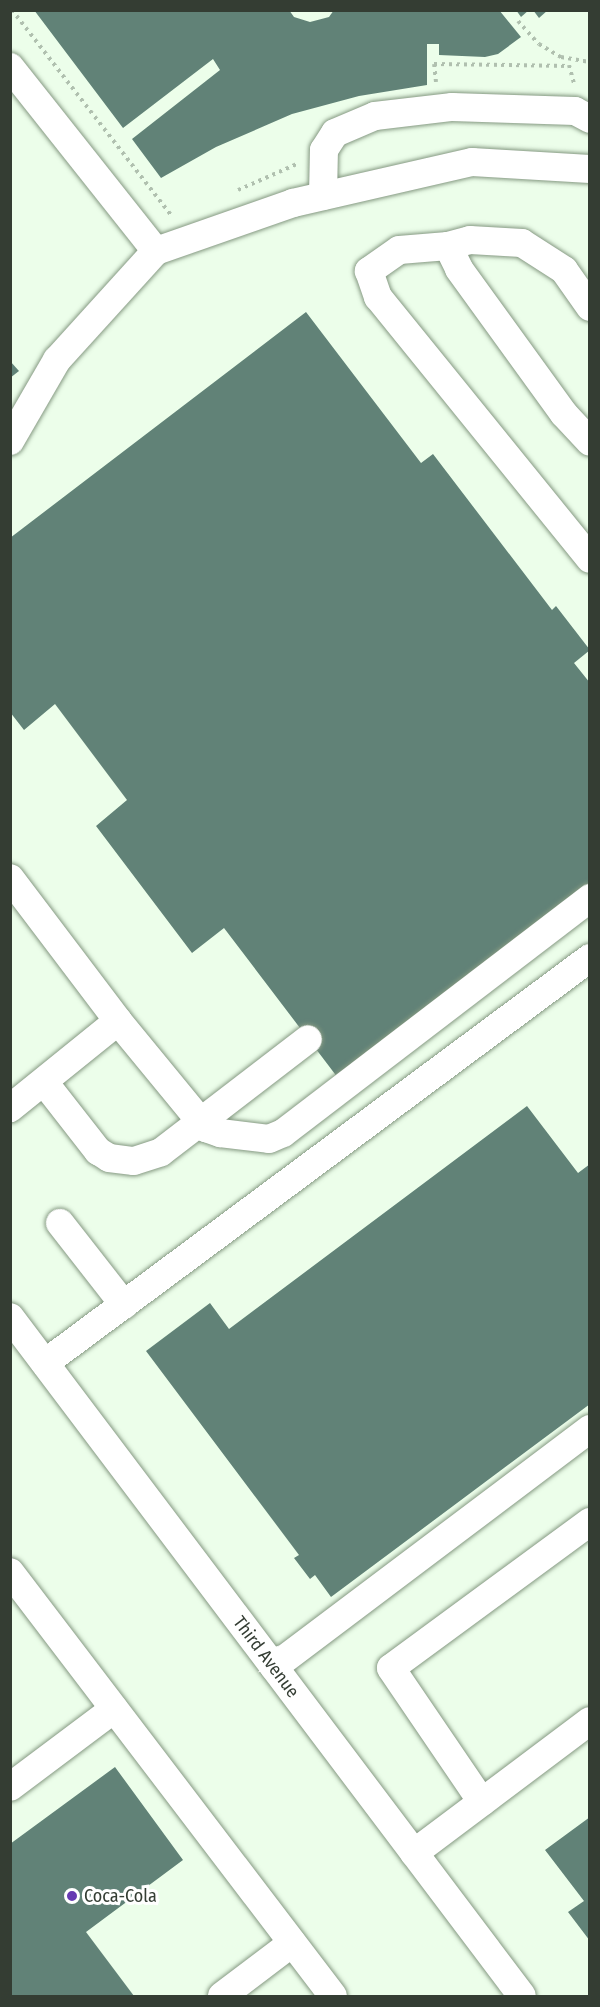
<!DOCTYPE html>
<html>
<head>
<meta charset="utf-8">
<style>
	body { margin:0 }
	#map { position:relative; width:600px; height:2007px; overflow:hidden; background:#ecfeea; font-family:"Fira Sans Condensed",sans-serif }
	div>[style] { position:absolute }
	.building>* { inset:0; background:#618277 }
	.path>* { height:4px; margin-top:-2px; transform-origin:0; background:repeating-linear-gradient(90deg,#b0c0af 0 3px,transparent 0 7.5px) }
	.roads { filter:drop-shadow(0 0 2px #859982) drop-shadow(0 0 2px #859982) }
	.minor>* { height:28px; margin:-14px; padding:0 14px; transform-origin:14px; border-radius:14px; background:#fff }
	.dots>* { width:16px; height:16px; translate:-50% -50%; box-sizing:border-box; border:3px solid #fff; border-radius:50% }
	span { translate:-50% -50%; white-space:nowrap; text-align:center; line-height:1.15; -webkit-text-stroke:6px #fff; paint-order:stroke }
	.street-label { font-size:18px; color:#343d33 }
	.poi-label { font-size:18px; color:#343d33 }
	.left { translate:0 -50%; text-align:left }
	.frame { position:absolute; inset:0; border:12px solid #343d33; pointer-events:none }
</style>
</head>
<body>
<div id="map">
	<div class="building">
		<div style="clip-path:polygon(34px 10px,289px 10px,294px 17px,310px 22px,329px 17px,334px 10px,499px 10px,521px 37px,498px 54px,485px 57px,439px 55px,439px 44px,427px 44px,427px 85px,359px 96px,292px 114px,216px 147px,161px 178px,132px 139px,220px 70px,213px 59px,123px 128px)"></div>
		<div style="clip-path:polygon(516px 10px,529px 10px,521px 17px)"></div>
		<div style="clip-path:polygon(533px 10px,548px 10px,539px 18px)"></div>
		<div style="clip-path:polygon(306px 312px,421px 463px,433px 454px,552px 610px,556px 606px,590px 650px,574px 663px,590px 683px,590px 886px,338px 1078px,224px 928px,192px 953px,96px 826px,127px 800px,55px 704px,24px 730px,10px 712px,10px 538px)"></div>
		<div style="clip-path:polygon(10px 361px,19px 371px,10px 378px)"></div>
		<div style="clip-path:polygon(527px 1106px,578px 1173px,590px 1164px,590px 1404px,331px 1597px,315px 1575px,310px 1579px,294px 1558px,299px 1555px,146px 1351px,210px 1303px,229px 1329px)"></div>
		<div style="clip-path:polygon(115px 1767px,183px 1860px,86px 1932px,134px 1996px,10px 1996px,10px 1844px)"></div>
		<div style="clip-path:polygon(590px 1817px,590px 1941px,568px 1912px,584px 1901px,545px 1850px)"></div>
	</div>
	<div class="path">
		<div style="left:12px;top:10px;width:261px;rotate:52.2deg"></div>
		<div style="left:518px;top:21px;width:31px;rotate:48deg"></div>
		<div style="left:539px;top:44px;width:26px;rotate:31deg"></div>
		<div style="left:561px;top:57px;width:29px;rotate:10deg"></div>
		<div style="left:569px;top:65px;width:20px;rotate:75deg"></div>
		<div style="left:436px;top:82px;width:18px;rotate:-96deg"></div>
		<div style="left:434px;top:64px;width:135px;rotate:0.8deg"></div>
		<div style="left:238px;top:190px;width:64px;rotate:-23.8deg"></div>
	</div>
	<div class="roads">
		<div class="minor">
			<div style="left:10px;top:67px;width:235px;rotate:51.6deg"></div>
			<div style="left:323px;top:196px;width:46px;rotate:-88.8deg"></div>
			<div style="left:324px;top:150px;width:20px;rotate:-57deg"></div>
			<div style="left:335px;top:133px;width:43px;rotate:-23deg"></div>
			<div style="left:375px;top:116px;width:78px;rotate:-6.7deg"></div>
			<div style="left:452px;top:107px;width:123px;rotate:1.9deg"></div>
			<div style="left:575px;top:111px;width:17px;rotate:28deg"></div>
			<div style="left:448px;top:246px;width:49px;rotate:175.3deg"></div>
			<div style="left:399px;top:250px;width:37px;rotate:145deg"></div>
			<div style="left:369px;top:271px;width:28px;rotate:71deg"></div>
			<div style="left:378px;top:297px;width:337px;rotate:51deg"></div>
			<div style="left:590px;top:307px;width:45px;rotate:-125.1deg"></div>
			<div style="left:564px;top:270px;width:50px;rotate:-147.3deg"></div>
			<div style="left:522px;top:243px;width:52px;rotate:-176.7deg"></div>
			<div style="left:470px;top:240px;width:23px;rotate:165deg"></div>
			<div style="left:448px;top:246px;width:25px;rotate:64deg"></div>
			<div style="left:459px;top:269px;width:179px;rotate:54.1deg"></div>
			<div style="left:564px;top:414px;width:38px;rotate:47deg"></div>
			<div style="left:10px;top:441px;width:94px;rotate:-59.9deg"></div>
			<div style="left:57px;top:360px;width:147px;rotate:-47.8deg"></div>
			<div style="left:156px;top:251px;width:145px;rotate:-19.3deg"></div>
			<div style="left:293px;top:203px;width:184px;rotate:-12.9deg"></div>
			<div style="left:472px;top:162px;width:118px;rotate:3.4deg"></div>
			<div style="left:10px;top:878px;width:179px;rotate:52.9deg"></div>
			<div style="left:118px;top:1021px;width:139px;rotate:141.1deg"></div>
			<div style="left:118px;top:1021px;width:139px;rotate:50.6deg"></div>
			<div style="left:206px;top:1128px;width:15px;rotate:20deg"></div>
			<div style="left:220px;top:1133px;width:49px;rotate:7deg"></div>
			<div style="left:269px;top:1139px;width:15px;rotate:-23deg"></div>
			<div style="left:283px;top:1133px;width:387px;rotate:-37.4deg"></div>
			<div style="left:44px;top:1082px;width:88px;rotate:52deg"></div>
			<div style="left:98px;top:1151px;width:13px;rotate:32deg"></div>
			<div style="left:109px;top:1158px;width:25px;rotate:7deg"></div>
			<div style="left:134px;top:1161px;width:28px;rotate:-18deg"></div>
			<div style="left:161px;top:1152px;width:185px;rotate:-37.5deg"></div>
			<div style="left:60px;top:1223px;width:104px;rotate:52deg"></div>
			<div style="left:10px;top:1317px;width:850px;rotate:52.98deg"></div>
			<div style="left:45px;top:1363px;width:679px;rotate:-36.62deg"></div>
			<div style="left:10px;top:1572px;width:533px;rotate:52.7deg"></div>
			<div style="left:274px;top:1667px;width:396px;rotate:-37deg"></div>
			<div style="left:10px;top:1787px;width:130px;rotate:-36.9deg"></div>
			<div style="left:482px;top:1802px;width:162px;rotate:-124.2deg"></div>
			<div style="left:391px;top:1668px;width:247px;rotate:-36.3deg"></div>
			<div style="left:414px;top:1853px;width:220px;rotate:-36.9deg"></div>
			<div style="left:222px;top:1996px;width:88px;rotate:-37.1deg"></div>
		</div>
	</div>
	<div class="dots">
		<div style="left:72px;top:1896px;background:#663ab2"></div>
	</div>
	<div class="street-label">
		<span style="left:266px;top:1657px;rotate:53deg">Third Avenue</span>
	</div>
	<div class="poi-label">
		<span class="left" style="left:84px;top:1896px">Coca-Cola</span>
	</div>
	<div class="frame"></div>
</div>
</body>
</html>
